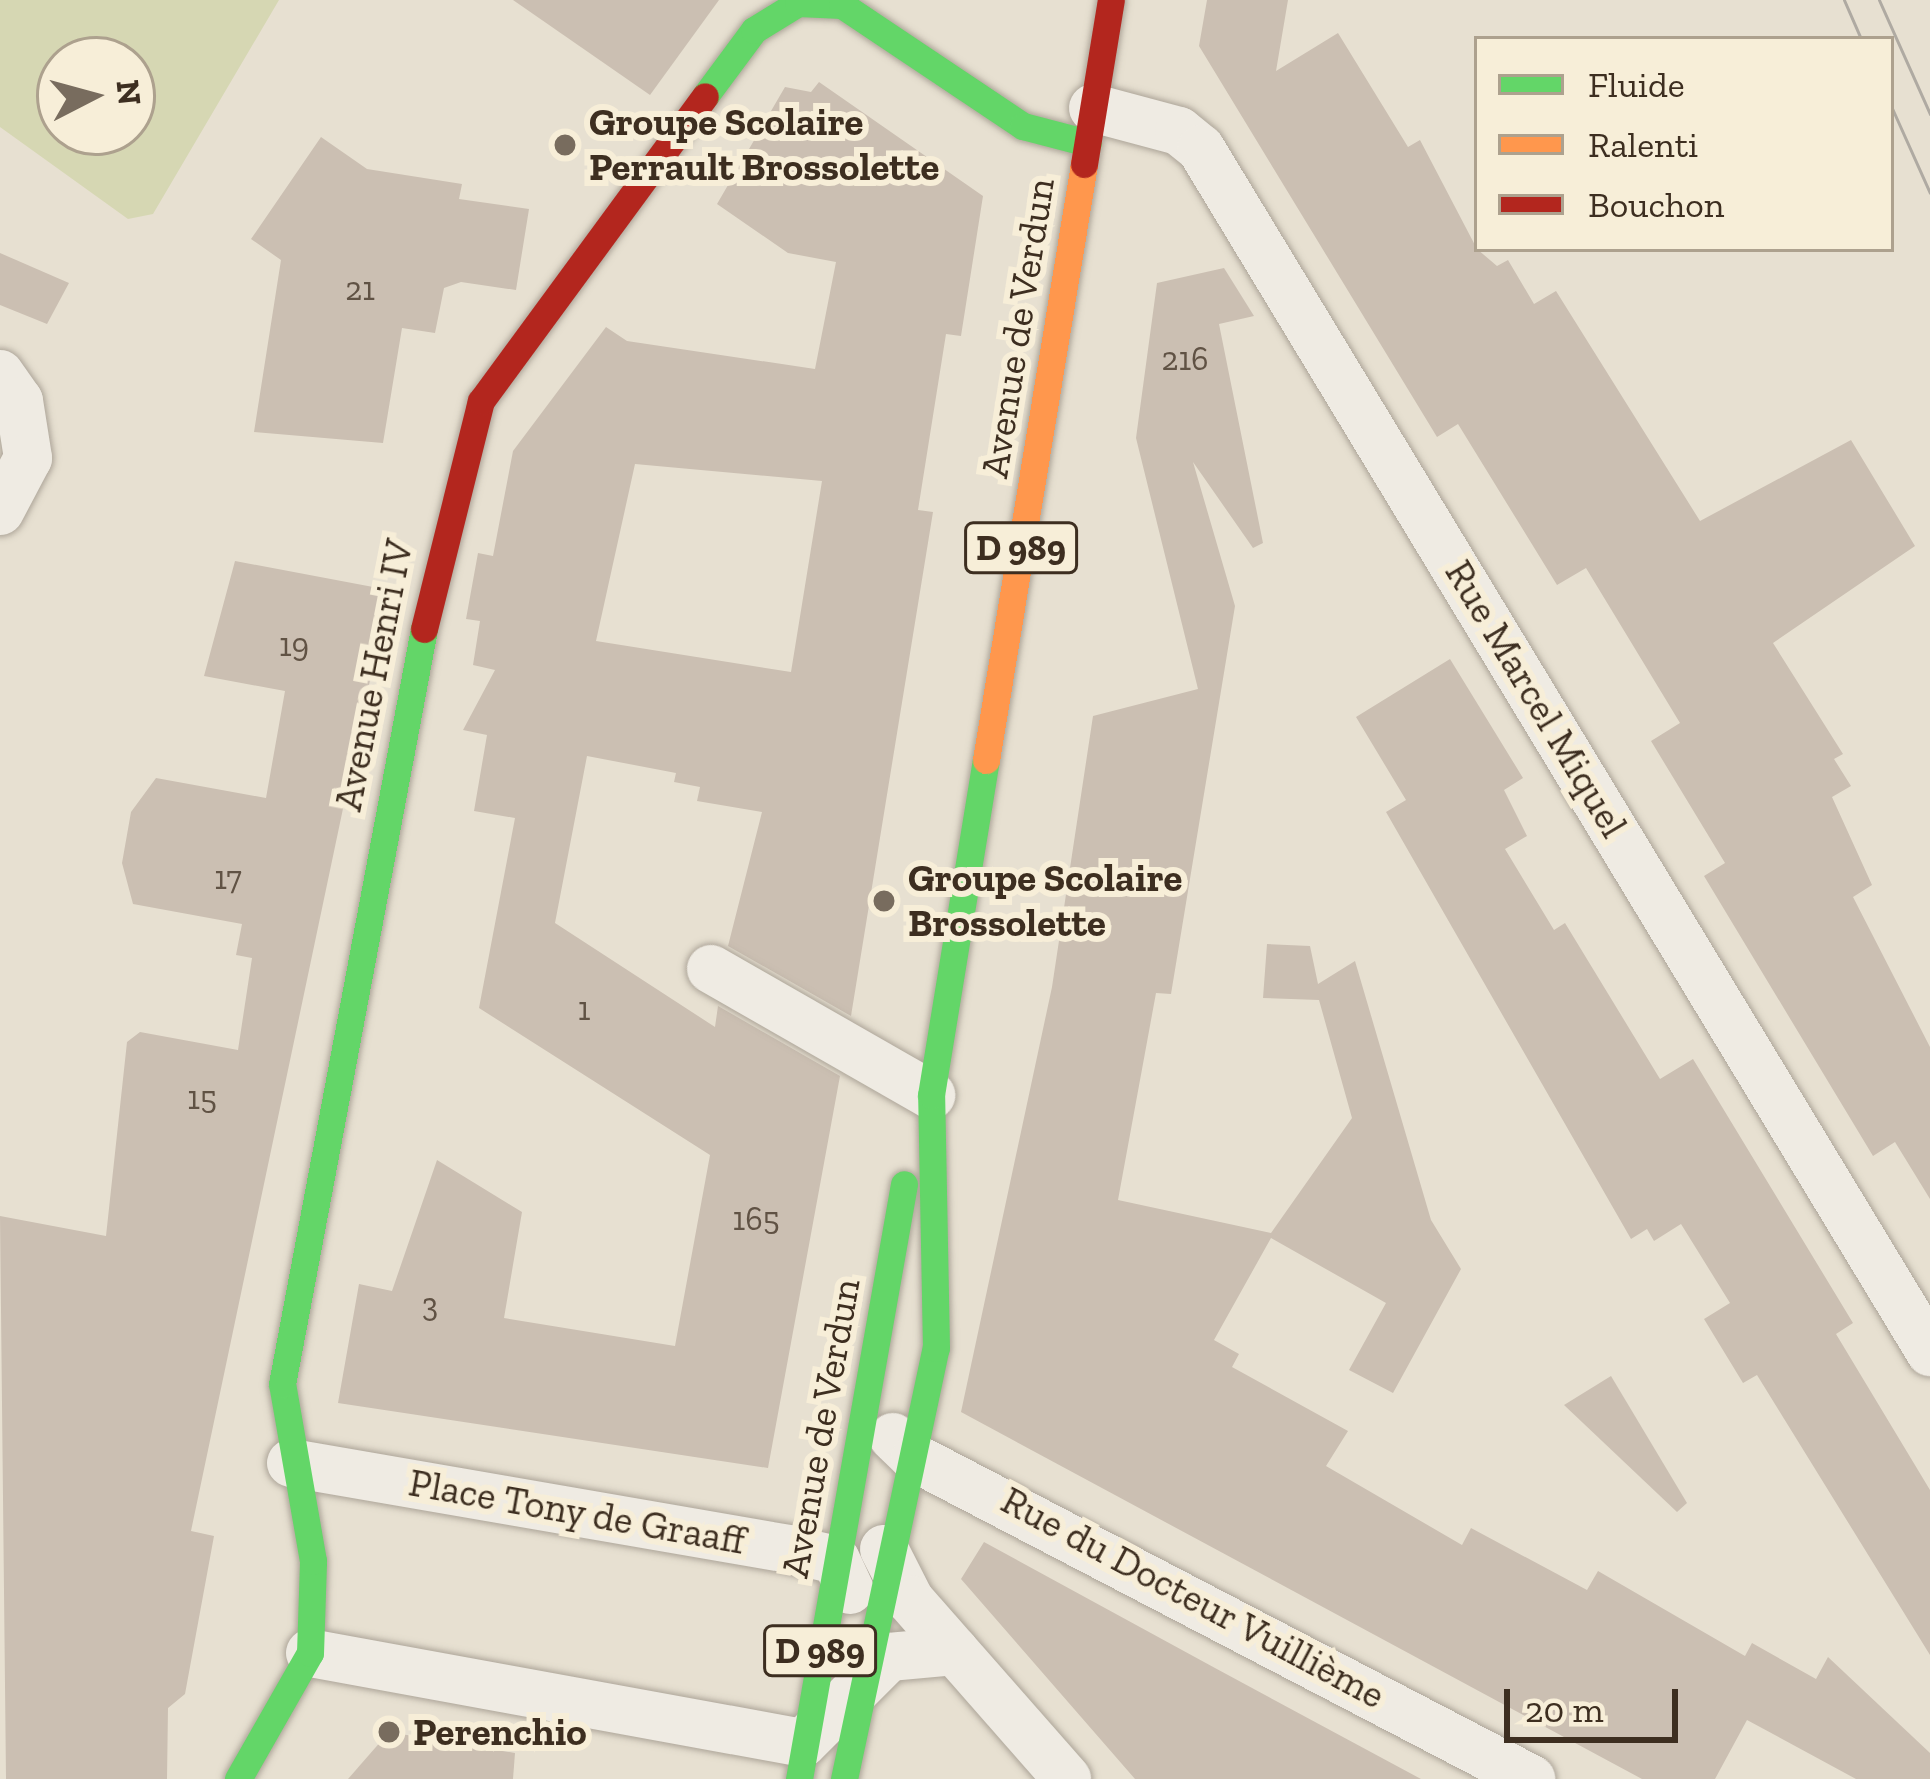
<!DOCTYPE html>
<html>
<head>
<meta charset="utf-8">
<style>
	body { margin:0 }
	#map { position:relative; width:1930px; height:1779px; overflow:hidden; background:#e7e0d1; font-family:"Zilla Slab",serif }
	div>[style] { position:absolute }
	.green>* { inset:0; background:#d6d7b3 }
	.building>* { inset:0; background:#cbbfb2 }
	.roads { filter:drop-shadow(0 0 3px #ada599) drop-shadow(0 0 3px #ada599) }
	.street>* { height:48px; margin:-24px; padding:0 24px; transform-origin:24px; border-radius:24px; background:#efebe3 }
	.fast>* { height:27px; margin:-13.5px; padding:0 13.5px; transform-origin:13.5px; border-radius:13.5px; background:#63d668 }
	.slow>* { height:27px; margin:-13.5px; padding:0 13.5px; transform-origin:13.5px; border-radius:13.5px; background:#ff974d }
	.jam>* { height:27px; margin:-13.5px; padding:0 13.5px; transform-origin:13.5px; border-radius:13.5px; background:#b3261e }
	.tram>* { height:3px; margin:-1.5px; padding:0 1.5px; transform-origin:1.5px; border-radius:1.5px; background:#afaaa2 }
	.dots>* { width:33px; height:33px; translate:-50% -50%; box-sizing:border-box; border:6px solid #f7eed8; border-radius:50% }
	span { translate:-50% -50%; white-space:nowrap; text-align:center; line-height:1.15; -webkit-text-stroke:12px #f7eed8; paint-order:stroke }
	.number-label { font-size:33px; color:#605244 }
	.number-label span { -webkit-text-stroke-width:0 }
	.shield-label span { padding:3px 9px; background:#f7eed8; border:3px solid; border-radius:9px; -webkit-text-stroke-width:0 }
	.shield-label { font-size:36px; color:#3d2e20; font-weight:700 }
	.poi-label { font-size:39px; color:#3d2e20; font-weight:700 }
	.left { translate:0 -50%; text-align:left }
	.street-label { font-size:39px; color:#3d2e20 }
	.legend { position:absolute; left:1474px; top:36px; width:420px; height:216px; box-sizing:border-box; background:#f7eed8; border:3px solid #ada18e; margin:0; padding:15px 21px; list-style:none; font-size:36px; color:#3d2e20 }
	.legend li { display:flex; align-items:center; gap:24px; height:60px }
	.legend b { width:60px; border:3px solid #ada18e }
	.north { position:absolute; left:36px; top:36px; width:120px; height:120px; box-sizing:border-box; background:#f7eed8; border:3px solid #ada18e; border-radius:50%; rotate:84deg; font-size:33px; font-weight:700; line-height:48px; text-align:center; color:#3d2e20 }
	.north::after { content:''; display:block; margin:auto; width:42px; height:54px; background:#786c5e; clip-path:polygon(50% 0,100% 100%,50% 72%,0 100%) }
	.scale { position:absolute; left:1504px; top:1689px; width:174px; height:54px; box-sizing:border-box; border:6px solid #3d2e20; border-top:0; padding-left:15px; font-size:36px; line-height:42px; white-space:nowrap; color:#3d2e20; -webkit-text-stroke:9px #f7eed8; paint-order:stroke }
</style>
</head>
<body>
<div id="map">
	<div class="green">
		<div style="clip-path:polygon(evenodd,0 0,279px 0,153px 214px,128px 219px,0 127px,0 0,60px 60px,132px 60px,132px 132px,60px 132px,60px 60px)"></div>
	</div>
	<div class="building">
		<div style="clip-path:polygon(513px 0,719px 0,650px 95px)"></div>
		<div style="clip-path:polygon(1207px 0,1288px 0,1276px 71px,1338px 33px,1408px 147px,1420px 140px,1477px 249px,1497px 266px,1508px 260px,1534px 304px,1556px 291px,1700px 521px,1851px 440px,1915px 546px,1773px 643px,1843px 754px,1834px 759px,1851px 786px,1832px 797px,1872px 885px,1853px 897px,1930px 1047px,1930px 1199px,1895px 1142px,1873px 1156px,1704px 876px,1725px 863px,1651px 741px,1680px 723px,1586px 568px,1557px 585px,1458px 424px,1437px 437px,1199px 46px)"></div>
		<div style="clip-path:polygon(evenodd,819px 82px,983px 196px,961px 336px,946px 334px,918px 510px,933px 512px,851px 1016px,728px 946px,762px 812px,697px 801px,700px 787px,674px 782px,676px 773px,587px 756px,555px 923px,715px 1027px,718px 1006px,840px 1076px,768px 1468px,338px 1403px,359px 1284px,392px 1291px,437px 1160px,522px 1212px,504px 1318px,675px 1346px,710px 1155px,479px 1008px,515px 818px,474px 811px,487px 735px,463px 730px,495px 670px,473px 665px,480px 621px,466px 619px,478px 553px,493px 556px,513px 451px,606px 327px,627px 341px,815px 369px,836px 262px,788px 253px,717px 204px,785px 87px,811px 92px,819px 82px,635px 464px,822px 481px,791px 672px,596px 641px,635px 464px)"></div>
		<div style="clip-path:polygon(321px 137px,367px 169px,462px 184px,459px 199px,529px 209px,516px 290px,461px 282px,444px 288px,435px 333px,402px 328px,383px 443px,254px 432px,281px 260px,251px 239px)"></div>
		<div style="clip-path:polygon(0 253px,69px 283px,47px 324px,0 305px)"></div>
		<div style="clip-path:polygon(1224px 268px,1254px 316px,1219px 324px,1263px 543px,1253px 548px,1193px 462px,1235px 606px,1171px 994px,1156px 993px,1118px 1200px,1271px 1233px,1352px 1118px,1319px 1000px,1263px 998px,1267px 944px,1310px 946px,1318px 984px,1355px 961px,1431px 1220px,1461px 1269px,1393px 1393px,1349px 1370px,1386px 1303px,1271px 1238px,1214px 1340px,1239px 1354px,1232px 1367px,1348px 1431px,1326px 1466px,1462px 1545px,1471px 1528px,1587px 1590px,1598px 1571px,1745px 1656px,1752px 1643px,1816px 1679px,1828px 1657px,1930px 1753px,1930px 1779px,1856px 1779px,1747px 1720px,1715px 1779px,1642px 1779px,961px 1412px,1052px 987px,1093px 716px,1198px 689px,1136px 438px,1157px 283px)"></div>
		<div style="clip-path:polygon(235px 561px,389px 590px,191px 1531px,214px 1536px,185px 1694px,168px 1708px,167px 1779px,6px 1779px,0 1216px,106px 1236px,127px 1042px,140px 1032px,238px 1050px,252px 958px,236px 955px,242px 924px,133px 904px,122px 863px,131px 812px,156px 778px,266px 798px,285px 691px,204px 676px)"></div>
		<div style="clip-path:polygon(1450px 659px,1523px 778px,1504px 790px,1527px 836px,1505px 849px,1554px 930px,1565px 923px,1660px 1079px,1693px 1059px,1853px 1323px,1836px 1334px,1930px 1490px,1930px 1655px,1757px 1375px,1743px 1383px,1704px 1319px,1730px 1303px,1681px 1224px,1654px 1241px,1647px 1229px,1631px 1239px,1386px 812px,1406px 800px,1356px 717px)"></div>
		<div style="clip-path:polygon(1611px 1376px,1687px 1503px,1677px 1512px,1564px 1405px)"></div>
		<div style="clip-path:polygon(984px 1542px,1215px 1668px,1421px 1779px,1135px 1779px,961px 1579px)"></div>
		<div style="clip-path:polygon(389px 1732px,515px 1753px,513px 1779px,348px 1779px)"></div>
	</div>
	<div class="roads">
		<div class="street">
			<div style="left:1093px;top:108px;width:89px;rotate:15deg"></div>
			<div style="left:1179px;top:131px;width:28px;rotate:39deg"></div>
			<div style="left:1201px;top:149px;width:1407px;rotate:58.78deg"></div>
			<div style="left:0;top:374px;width:33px;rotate:55deg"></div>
			<div style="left:19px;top:401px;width:58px;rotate:81deg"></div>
			<div style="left:28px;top:458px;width:60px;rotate:117.8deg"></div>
			<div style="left:711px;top:969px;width:254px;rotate:29.8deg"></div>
			<div style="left:893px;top:1437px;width:30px;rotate:44deg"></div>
			<div style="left:915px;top:1458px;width:695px;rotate:27.52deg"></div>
			<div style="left:291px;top:1463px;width:505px;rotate:9.8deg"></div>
			<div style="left:789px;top:1549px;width:48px;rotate:13.2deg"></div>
			<div style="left:836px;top:1560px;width:33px;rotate:65deg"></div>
			<div style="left:884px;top:1549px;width:57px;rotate:63deg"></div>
			<div style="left:910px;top:1600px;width:238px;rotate:48.7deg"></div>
			<div style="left:310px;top:1653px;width:501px;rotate:10.35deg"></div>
			<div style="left:803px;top:1743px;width:122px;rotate:-45deg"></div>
			<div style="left:889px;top:1657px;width:66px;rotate:-5.2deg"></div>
		</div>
		<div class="fast">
			<div style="left:705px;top:96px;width:82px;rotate:-53.4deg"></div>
			<div style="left:754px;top:30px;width:52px;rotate:-31.5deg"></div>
			<div style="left:798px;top:3px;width:44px;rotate:2.6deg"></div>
			<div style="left:842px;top:5px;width:218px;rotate:33.8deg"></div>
			<div style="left:1023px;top:126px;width:67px;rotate:14.7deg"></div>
			<div style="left:238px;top:1779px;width:145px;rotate:-60.3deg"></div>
			<div style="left:310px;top:1653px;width:92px;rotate:-88.1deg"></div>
			<div style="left:313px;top:1561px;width:180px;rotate:-99.9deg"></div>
			<div style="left:282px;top:1384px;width:768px;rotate:-79.35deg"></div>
			<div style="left:799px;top:1779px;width:604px;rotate:-79.99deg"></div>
			<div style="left:844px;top:1779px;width:441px;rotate:-78deg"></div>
			<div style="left:936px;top:1348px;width:253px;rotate:-91.1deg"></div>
			<div style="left:931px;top:1095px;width:339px;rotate:-80.7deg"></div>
		</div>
		<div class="slow">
			<div style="left:986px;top:760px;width:604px;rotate:-80.66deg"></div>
		</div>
		<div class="jam">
			<div style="left:1084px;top:164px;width:166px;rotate:-80.7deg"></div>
			<div style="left:424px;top:629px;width:235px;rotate:-76deg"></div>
			<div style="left:481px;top:401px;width:378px;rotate:-53.7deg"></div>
		</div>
	</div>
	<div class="tram">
		<div style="left:1844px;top:0;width:43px;rotate:66.4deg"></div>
		<div style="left:1879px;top:0;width:125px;rotate:65.9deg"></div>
		<div style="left:1891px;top:106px;width:95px;rotate:65.9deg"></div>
	</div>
	<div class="dots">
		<div style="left:565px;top:145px;background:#786c5e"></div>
		<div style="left:884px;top:901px;background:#786c5e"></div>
		<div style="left:389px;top:1732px;background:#786c5e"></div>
	</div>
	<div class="number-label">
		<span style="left:360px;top:289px">21</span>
		<span style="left:1185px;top:359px">216</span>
		<span style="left:294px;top:645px">19</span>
		<span style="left:228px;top:878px">17</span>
		<span style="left:584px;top:1009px">1</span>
		<span style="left:202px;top:1098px">15</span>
		<span style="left:756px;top:1219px">165</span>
		<span style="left:430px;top:1305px">3</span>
	</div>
	<div class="shield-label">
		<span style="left:1021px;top:548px">D 989</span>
		<span style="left:820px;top:1651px">D 989</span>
	</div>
	<div class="poi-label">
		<span class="left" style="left:589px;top:145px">Groupe Scolaire<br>Perrault Brossolette</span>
		<span class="left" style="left:908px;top:901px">Groupe Scolaire<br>Brossolette</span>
		<span class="left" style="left:413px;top:1732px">Perenchio</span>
	</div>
	<div class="street-label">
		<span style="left:1018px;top:328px;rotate:-81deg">Avenue de Verdun</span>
		<span style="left:374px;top:675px;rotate:-79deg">Avenue Henri IV</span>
		<span style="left:1536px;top:699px;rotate:59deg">Rue Marcel Miquel</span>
		<span style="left:821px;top:1428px;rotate:-80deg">Avenue de Verdun</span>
		<span style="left:577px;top:1512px;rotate:10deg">Place Tony de Graaff</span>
		<span style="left:1193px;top:1598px;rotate:28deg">Rue du Docteur Vuillième</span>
	</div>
	<ul class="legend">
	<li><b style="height:15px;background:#63d668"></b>Fluide</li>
	<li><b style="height:15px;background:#ff974d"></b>Ralenti</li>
	<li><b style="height:15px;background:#b3261e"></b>Bouchon</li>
	</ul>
	<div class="north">N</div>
	<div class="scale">20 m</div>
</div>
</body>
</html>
